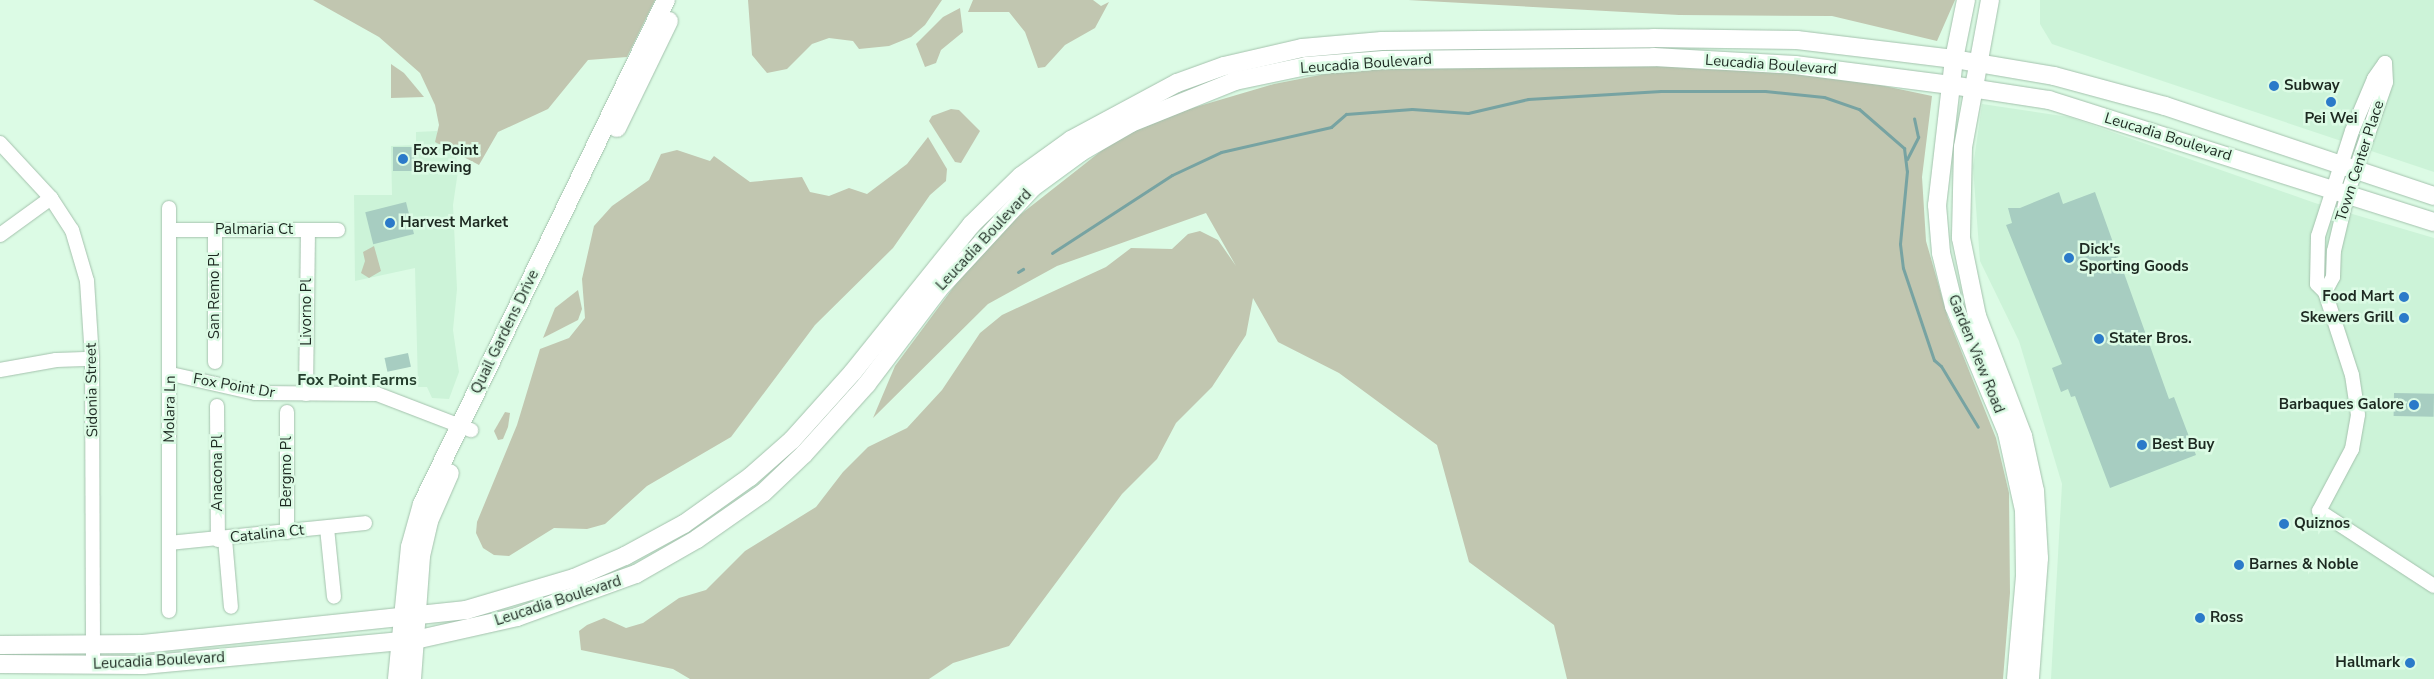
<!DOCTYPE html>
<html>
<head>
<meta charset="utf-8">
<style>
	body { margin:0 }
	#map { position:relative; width:2434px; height:679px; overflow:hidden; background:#dcfbe5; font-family:"Nunito Sans",sans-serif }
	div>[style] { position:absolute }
	.built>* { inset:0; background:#ccf3d8 }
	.green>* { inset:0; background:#c1c6b0 }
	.stream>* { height:3px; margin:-1.5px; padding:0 1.5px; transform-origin:1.5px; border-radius:1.5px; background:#77a3a2 }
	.building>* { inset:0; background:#a7cdc1; transform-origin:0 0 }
	.roads { filter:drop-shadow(0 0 1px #a4c2ad) drop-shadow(0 0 1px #a4c2ad) }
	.minor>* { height:14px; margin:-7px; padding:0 7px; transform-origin:7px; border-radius:7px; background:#fff }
	.major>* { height:18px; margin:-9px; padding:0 9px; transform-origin:9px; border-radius:9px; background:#fff }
	.dots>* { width:14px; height:14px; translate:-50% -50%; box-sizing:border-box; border:2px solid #dcfbe5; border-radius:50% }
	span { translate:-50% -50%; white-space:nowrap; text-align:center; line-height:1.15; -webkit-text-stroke:5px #dcfbe5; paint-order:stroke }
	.street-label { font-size:15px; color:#1d2921 }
	.poi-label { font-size:15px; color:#1d2921; font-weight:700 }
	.left { translate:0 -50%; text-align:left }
	.right { translate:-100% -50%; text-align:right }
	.neighbourhood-label { font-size:16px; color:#243e2d; font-weight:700 }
</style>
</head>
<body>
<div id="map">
	<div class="built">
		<div style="clip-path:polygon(2040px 0,2434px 0,2434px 172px,2052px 44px,2040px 24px)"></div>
		<div style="clip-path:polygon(1982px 104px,2069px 117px,2315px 203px,2434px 238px,2434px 679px,2051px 679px,2062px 484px,2019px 341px,1980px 261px,1973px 167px)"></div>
		<div style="clip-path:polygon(437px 131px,438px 142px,454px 142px,458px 171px,453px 205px,457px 289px,453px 330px,459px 372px,449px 399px,432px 398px,427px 387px,418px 387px,415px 268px,355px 281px,354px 195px,392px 195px,391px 146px,416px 145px,416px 132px)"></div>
	</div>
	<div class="green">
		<div style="clip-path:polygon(313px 0,655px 0,627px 57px,588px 60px,548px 109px,498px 132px,479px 165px,435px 142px,439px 125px,435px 105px,420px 73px,379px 37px)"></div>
		<div style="clip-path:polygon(748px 0,942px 0,925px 25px,911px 37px,889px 46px,859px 49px,853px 41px,829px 38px,812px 44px,787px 69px,767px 73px,752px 55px)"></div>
		<div style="clip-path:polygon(973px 0,1093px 0,1101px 6px,1109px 2px,1095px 28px,1065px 45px,1045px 67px,1038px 68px,1025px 32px,1009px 12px,968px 12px)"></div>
		<div style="clip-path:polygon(1408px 0,1955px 0,1937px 41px,1832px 16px,1679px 15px)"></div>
		<div style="clip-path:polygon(960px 8px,963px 32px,941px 50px,936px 63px,925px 67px,916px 44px,943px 17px)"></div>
		<div style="clip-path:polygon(391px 64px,404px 73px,424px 97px,391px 98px)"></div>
		<div style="clip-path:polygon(1722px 65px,1856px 80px,1932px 96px,1922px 177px,1926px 241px,1948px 318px,1996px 438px,2009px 493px,2010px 593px,2003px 679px,1567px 679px,1554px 625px,1469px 562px,1437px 445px,1339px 373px,1278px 342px,1253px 298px,1246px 335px,1212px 387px,1176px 423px,1157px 459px,1122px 494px,1009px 646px,953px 663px,929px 679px,690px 679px,673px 669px,581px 650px,579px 631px,587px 625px,604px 618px,626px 628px,643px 623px,679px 598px,706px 590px,745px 551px,816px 507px,843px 472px,868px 447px,907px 428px,942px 390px,980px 333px,1002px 315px,1106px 267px,1131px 248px,1172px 249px,1188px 234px,1200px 231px,1218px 240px,1236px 266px,1206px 213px,1057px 266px,988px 304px,873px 418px,895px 366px,967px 269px,1016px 218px,1119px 137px,1189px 109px,1274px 84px,1356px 68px)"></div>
		<div style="clip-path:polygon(951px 109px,959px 110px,980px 131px,961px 163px,955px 162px,929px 121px,932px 116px)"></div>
		<div style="clip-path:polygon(928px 137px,947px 169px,946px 181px,930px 195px,893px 248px,815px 325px,731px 437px,647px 486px,605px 524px,587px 529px,554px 528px,509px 556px,494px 555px,483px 548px,476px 533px,477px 522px,517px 425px,540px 349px,569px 338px,585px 318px,582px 279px,594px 226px,612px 206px,649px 180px,661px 154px,677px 150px,710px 161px,714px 156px,750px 182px,802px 177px,810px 192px,829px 196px,849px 188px,867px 194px,907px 164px)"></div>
		<div style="clip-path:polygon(374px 246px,381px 271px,369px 278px,361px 273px,365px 261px,363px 252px)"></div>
		<div style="clip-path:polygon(578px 290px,582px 309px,578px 320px,543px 338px,555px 308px)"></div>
		<div style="clip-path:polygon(505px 412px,510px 413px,508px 427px,503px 439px,498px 440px,494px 431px)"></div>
	</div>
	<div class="stream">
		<div style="left:1907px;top:159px;width:25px;rotate:-63deg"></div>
		<div style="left:1918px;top:137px;width:19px;rotate:-102deg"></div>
		<div style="left:1052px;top:253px;width:143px;rotate:-33deg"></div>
		<div style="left:1172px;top:175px;width:54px;rotate:-25.1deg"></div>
		<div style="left:1221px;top:152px;width:113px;rotate:-12.8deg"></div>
		<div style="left:1331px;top:127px;width:20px;rotate:-41deg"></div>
		<div style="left:1346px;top:114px;width:66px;rotate:-4.3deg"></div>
		<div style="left:1412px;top:109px;width:56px;rotate:4.1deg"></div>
		<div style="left:1468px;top:113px;width:62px;rotate:-13.1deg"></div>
		<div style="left:1528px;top:99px;width:133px;rotate:-3.4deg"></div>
		<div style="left:1661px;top:91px;width:104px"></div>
		<div style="left:1765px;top:91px;width:59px;rotate:5.8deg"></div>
		<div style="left:1824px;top:97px;width:37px;rotate:19deg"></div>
		<div style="left:1859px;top:109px;width:60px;rotate:40.9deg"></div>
		<div style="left:1904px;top:148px;width:23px;rotate:83deg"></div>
		<div style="left:1907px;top:171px;width:73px;rotate:95.5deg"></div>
		<div style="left:1900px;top:244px;width:24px;rotate:83deg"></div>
		<div style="left:1903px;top:268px;width:97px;rotate:71.4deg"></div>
		<div style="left:1934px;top:360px;width:9px;rotate:41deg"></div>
		<div style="left:1941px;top:366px;width:71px;rotate:58.8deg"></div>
		<div style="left:1018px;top:272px;width:6px;rotate:-31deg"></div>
	</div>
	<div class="building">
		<div style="left:393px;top:147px;width:21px;height:24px"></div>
		<div style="clip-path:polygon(2059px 192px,2063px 204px,2095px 192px,2169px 399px,2174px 397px,2196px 455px,2110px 488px,2075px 396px,2071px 397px,2068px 389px,2061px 392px,2052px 368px,2062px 364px,2006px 225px,2012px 223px,2008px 208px,2020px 208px)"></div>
		<div style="left:406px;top:202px;width:33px;height:42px;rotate:76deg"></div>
		<div style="left:408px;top:353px;width:14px;height:24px;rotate:78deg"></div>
		<div style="left:2394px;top:393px;width:40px;height:23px;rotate:1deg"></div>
	</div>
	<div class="roads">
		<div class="minor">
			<div style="left:2385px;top:63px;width:19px;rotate:125deg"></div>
			<div style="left:2374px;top:79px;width:56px;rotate:112.9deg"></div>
			<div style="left:2352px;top:131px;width:110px;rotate:107.9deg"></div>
			<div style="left:2318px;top:236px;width:48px;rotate:91.2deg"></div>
			<div style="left:2317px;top:284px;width:11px;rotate:45deg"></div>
			<div style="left:2325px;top:292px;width:87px;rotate:72deg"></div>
			<div style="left:2352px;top:375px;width:40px;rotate:81.5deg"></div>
			<div style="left:2358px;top:415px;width:35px;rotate:100deg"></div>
			<div style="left:2352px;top:449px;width:70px;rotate:118deg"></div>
			<div style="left:2319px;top:511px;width:137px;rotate:33.1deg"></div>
			<div style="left:0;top:143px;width:75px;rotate:47.2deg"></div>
			<div style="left:51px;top:198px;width:38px;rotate:57deg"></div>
			<div style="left:72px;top:230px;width:53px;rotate:73.6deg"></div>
			<div style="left:87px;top:281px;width:78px;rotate:86.3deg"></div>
			<div style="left:92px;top:359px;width:306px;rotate:89.8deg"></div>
			<div style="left:169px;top:208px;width:403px;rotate:90deg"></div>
			<div style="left:169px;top:230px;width:169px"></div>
			<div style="left:215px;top:230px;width:132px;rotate:90deg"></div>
			<div style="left:0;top:235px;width:63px;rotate:-36deg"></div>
			<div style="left:2325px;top:292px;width:17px;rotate:-62deg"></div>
			<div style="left:2333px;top:277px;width:26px;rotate:-88deg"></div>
			<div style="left:2334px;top:251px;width:61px;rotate:-76.7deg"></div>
			<div style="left:2348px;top:192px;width:116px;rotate:-70.9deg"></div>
			<div style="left:2386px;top:82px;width:19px;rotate:-93deg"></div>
			<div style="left:0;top:370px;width:57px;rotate:-10.1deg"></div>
			<div style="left:56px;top:360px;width:36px;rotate:-2deg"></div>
			<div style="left:171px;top:374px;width:86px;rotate:12.7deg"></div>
			<div style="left:255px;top:393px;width:122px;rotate:0.5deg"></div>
			<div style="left:377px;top:394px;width:101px;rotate:21deg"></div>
			<div style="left:306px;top:394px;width:164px;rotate:-89.3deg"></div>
			<div style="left:217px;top:406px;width:134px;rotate:89.6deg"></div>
			<div style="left:287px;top:412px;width:120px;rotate:90deg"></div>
			<div style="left:327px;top:528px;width:69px;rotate:84.2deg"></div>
			<div style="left:225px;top:539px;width:68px;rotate:85deg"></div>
			<div style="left:169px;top:543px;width:197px;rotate:-5.8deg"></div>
		</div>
		<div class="major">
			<div style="left:1966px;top:0;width:60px;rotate:101.5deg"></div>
			<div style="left:1954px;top:59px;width:147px;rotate:96.6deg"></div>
			<div style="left:1937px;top:205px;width:48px;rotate:85.2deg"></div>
			<div style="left:1941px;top:253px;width:55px;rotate:76.2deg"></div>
			<div style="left:1954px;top:306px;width:138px;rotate:67.3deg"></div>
			<div style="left:2007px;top:433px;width:79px;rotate:77.6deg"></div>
			<div style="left:2024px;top:510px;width:66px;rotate:89.1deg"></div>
			<div style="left:2025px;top:576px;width:103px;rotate:95deg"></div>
			<div style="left:1990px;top:0;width:149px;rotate:100.4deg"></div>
			<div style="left:1963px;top:147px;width:91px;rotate:91.3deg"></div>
			<div style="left:1961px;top:238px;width:80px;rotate:78.4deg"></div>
			<div style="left:1977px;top:316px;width:129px;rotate:69deg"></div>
			<div style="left:2023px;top:436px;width:56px;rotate:77.7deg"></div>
			<div style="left:2035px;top:491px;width:67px;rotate:86.6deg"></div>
			<div style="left:2039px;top:558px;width:121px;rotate:94.3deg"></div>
			<div style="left:617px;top:128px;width:119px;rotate:-64.1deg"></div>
			<div style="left:0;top:645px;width:143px;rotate:-0.4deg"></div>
			<div style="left:143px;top:644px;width:325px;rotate:-6deg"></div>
			<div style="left:466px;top:610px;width:113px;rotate:-16.5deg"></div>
			<div style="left:574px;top:578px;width:56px;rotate:-23.3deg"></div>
			<div style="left:625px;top:556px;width:67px;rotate:-28.5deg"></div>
			<div style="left:684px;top:524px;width:81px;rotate:-35.5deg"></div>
			<div style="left:750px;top:477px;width:56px;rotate:-41.4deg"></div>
			<div style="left:792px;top:440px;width:91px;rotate:-48.1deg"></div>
			<div style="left:853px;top:372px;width:189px;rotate:-51.2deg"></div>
			<div style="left:971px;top:225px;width:70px;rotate:-44.4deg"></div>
			<div style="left:1021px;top:176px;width:62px;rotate:-35.8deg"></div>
			<div style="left:1071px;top:140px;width:120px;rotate:-28.3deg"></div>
			<div style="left:1177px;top:83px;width:50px;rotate:-19.9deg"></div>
			<div style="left:1224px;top:66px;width:80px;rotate:-13deg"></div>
			<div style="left:1302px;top:48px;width:80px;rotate:-5deg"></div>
			<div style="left:1382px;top:41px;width:271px;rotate:-0.6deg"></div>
			<div style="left:1653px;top:38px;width:144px;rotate:0.8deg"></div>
			<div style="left:1797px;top:40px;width:158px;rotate:6.9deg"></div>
			<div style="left:1954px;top:59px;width:101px;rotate:9.6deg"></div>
			<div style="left:2054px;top:76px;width:115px;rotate:15.1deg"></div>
			<div style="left:2165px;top:106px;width:284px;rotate:18.5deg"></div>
			<div style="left:0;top:664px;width:143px;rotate:0.4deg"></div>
			<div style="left:143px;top:665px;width:273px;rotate:-5.3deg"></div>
			<div style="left:415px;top:640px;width:105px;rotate:-12.7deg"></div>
			<div style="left:517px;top:617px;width:127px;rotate:-19.9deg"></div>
			<div style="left:636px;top:574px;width:70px;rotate:-29.8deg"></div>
			<div style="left:697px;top:539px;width:80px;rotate:-34.9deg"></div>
			<div style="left:763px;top:493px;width:57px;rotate:-43.6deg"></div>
			<div style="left:804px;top:454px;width:94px;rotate:-48deg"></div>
			<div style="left:867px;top:384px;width:118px;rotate:-52.9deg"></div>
			<div style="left:938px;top:290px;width:139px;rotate:-47.3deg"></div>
			<div style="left:1032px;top:188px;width:61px;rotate:-36.3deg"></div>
			<div style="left:1081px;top:152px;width:58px;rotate:-30.1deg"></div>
			<div style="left:1131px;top:123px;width:112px;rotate:-22deg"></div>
			<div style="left:1235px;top:81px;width:73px;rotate:-11.9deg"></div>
			<div style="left:1306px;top:66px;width:78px;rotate:-4.4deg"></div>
			<div style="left:1384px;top:60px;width:270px;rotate:-0.6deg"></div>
			<div style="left:1654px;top:57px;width:141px;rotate:3.2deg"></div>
			<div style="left:1795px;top:65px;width:157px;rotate:7.3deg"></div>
			<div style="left:1951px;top:85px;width:99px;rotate:8.7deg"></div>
			<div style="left:2049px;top:100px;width:404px;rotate:17.6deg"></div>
			<div style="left:397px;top:679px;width:133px;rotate:-84.4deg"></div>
			<div style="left:410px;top:547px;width:45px;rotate:-74.4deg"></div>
			<div style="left:422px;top:504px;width:560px;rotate:-64.17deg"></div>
			<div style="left:412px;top:679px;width:123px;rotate:-85.8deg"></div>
			<div style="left:421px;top:556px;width:36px;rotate:-77deg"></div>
			<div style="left:429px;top:521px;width:52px;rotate:-66.4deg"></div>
		</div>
	</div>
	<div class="dots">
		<div style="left:2274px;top:86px;background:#2b7ac9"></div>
		<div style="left:2331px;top:102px;background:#2b7ac9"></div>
		<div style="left:403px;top:159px;background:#2b7ac9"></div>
		<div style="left:390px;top:223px;background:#2b7ac9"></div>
		<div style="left:2069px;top:258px;background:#2b7ac9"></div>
		<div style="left:2404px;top:297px;background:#2b7ac9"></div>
		<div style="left:2404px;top:318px;background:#2b7ac9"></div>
		<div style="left:2099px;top:339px;background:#2b7ac9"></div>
		<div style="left:2414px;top:405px;background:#2b7ac9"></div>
		<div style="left:2142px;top:445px;background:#2b7ac9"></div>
		<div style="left:2284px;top:524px;background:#2b7ac9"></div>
		<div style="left:2239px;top:565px;background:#2b7ac9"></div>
		<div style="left:2200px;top:618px;background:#2b7ac9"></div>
		<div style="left:2410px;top:663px;background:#2b7ac9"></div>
	</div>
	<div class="street-label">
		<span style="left:1366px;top:64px;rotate:-4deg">Leucadia Boulevard</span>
		<span style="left:1771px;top:65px;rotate:4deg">Leucadia Boulevard</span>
		<span style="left:2168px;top:137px;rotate:17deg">Leucadia Boulevard</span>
		<span style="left:2360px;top:161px;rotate:-72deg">Town Center Place</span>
		<span style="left:254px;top:230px">Palmaria Ct</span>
		<span style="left:984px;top:240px;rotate:-47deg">Leucadia Boulevard</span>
		<span style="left:215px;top:296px;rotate:-90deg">San Remo Pl</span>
		<span style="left:307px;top:312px;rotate:-90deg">Livorno Pl</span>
		<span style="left:505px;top:332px;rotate:-64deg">Quail Gardens Drive</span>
		<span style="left:1976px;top:354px;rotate:68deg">Garden View Road</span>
		<span style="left:234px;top:386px;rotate:10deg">Fox Point Dr</span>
		<span style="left:92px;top:390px;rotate:-91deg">Sidonia Street</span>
		<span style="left:170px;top:409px;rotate:-89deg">Molara Ln</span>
		<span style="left:287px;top:472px;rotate:-90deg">Bergmo Pl</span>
		<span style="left:218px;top:473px;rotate:-90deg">Anacona Pl</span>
		<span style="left:267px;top:534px;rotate:-6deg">Catalina Ct</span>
		<span style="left:558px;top:601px;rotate:-18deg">Leucadia Boulevard</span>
		<span style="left:159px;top:661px;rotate:-3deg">Leucadia Boulevard</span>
	</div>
	<div class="poi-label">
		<span class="left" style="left:2284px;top:86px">Subway</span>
		<span style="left:2331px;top:119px">Pei Wei</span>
		<span class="left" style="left:413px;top:159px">Fox Point<br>Brewing</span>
		<span class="left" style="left:400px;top:223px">Harvest Market</span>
		<span class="left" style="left:2079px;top:258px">Dick's<br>Sporting Goods</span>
		<span class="right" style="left:2394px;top:297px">Food Mart</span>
		<span class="right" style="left:2394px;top:318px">Skewers Grill</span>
		<span class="left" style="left:2109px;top:339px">Stater Bros.</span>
		<span class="right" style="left:2404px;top:405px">Barbaques Galore</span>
		<span class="left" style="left:2152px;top:445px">Best Buy</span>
		<span class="left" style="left:2294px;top:524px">Quiznos</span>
		<span class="left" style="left:2249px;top:565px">Barnes &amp; Noble</span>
		<span class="left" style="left:2210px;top:618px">Ross</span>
		<span class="right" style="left:2400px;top:663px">Hallmark</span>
	</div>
	<div class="neighbourhood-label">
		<span style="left:357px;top:380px">Fox Point Farms</span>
	</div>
</div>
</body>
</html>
